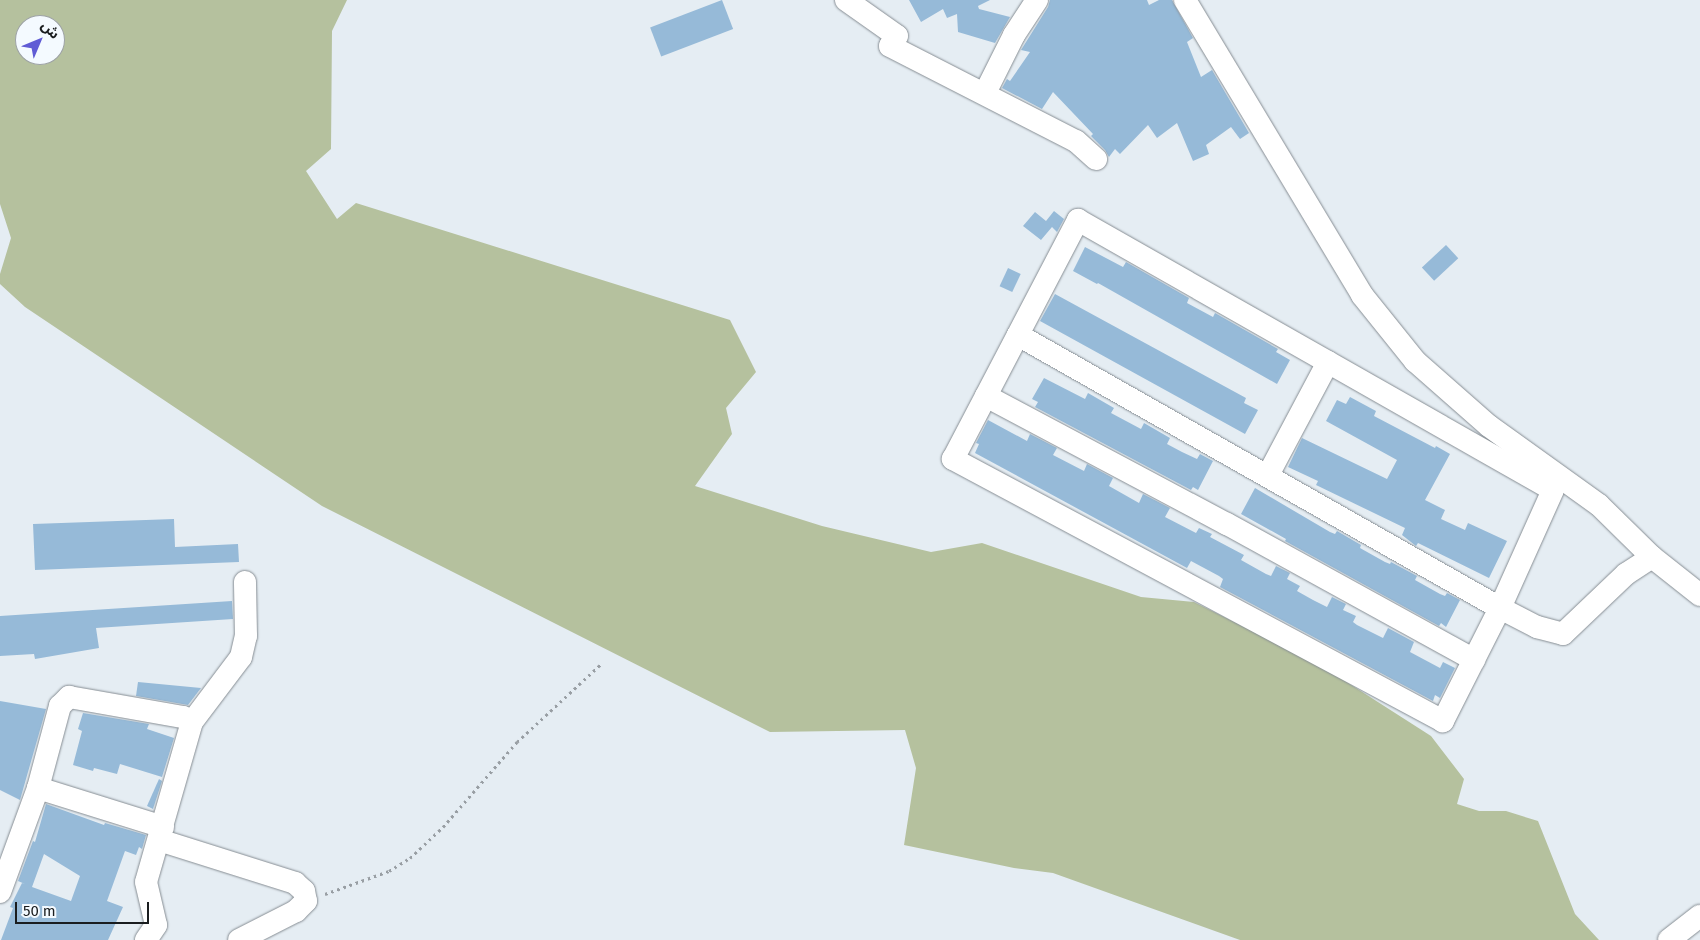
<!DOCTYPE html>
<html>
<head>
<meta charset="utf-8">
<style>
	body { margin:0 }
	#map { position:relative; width:1700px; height:940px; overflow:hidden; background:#e5edf3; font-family:"Fira Sans","Noto Sans Arabic",sans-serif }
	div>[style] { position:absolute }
	.green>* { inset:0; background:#b5c19e }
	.building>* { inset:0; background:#96bad8; transform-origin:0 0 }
	.path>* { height:3px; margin-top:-1.5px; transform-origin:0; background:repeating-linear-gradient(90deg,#989ea3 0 2.5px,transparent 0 6.5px) }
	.roads { filter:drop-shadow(0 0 1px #868d93) drop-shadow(0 0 1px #868d93) }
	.minor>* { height:22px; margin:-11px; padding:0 11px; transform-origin:11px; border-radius:11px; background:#fff }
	span { translate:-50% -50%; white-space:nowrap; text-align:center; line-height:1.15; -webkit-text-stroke:4px #f4faff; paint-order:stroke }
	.north { position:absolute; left:15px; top:15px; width:50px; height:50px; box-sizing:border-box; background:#f4faff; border:1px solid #9da2a5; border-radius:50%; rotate:45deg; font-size:14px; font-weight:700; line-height:20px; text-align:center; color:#1a1d1f }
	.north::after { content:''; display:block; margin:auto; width:18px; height:22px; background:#605cd5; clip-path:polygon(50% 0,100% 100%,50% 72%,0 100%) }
	.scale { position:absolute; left:15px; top:902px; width:134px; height:22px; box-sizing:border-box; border:2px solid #1a1d1f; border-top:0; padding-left:6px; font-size:15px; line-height:18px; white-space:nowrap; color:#1a1d1f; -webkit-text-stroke:4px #f4faff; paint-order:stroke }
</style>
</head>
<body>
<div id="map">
	<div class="green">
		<div style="clip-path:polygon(evenodd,0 0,347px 0,332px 31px,331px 149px,306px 171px,337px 219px,356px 203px,730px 320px,756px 372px,726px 408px,732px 434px,695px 486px,822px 526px,931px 552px,982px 543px,1141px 597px,1194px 602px,1317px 663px,1431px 736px,1464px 779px,1457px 804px,1479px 811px,1506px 811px,1538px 821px,1575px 914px,1599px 940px,1240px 940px,1053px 873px,1014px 868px,904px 845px,916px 768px,905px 730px,770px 732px,322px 506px,25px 307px,0 284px,0 274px,11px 238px,0 204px,0 0,25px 25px,55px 25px,55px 55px,25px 55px,25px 25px)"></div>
	</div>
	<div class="building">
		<div style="left:722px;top:0;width:31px;height:77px;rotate:69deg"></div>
		<div style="clip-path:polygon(909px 0,990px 0,978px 6px,979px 9px,1010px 17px,995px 43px,958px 32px,957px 14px,947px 18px,943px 9px,921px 22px)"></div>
		<div style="clip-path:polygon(1050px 0,1147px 0,1149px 5px,1159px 0,1172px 0,1193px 38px,1187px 42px,1201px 77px,1212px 70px,1249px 133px,1240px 139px,1231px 127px,1206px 145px,1209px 154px,1193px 161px,1177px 123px,1157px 138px,1148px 125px,1120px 154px,1115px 149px,1109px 157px,1105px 150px,1091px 136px,1093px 134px,1053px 92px,1042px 109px,1002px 88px,1007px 79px,1010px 81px,1030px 52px,1021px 50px,1048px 7px)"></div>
		<div style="clip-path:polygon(1054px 211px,1064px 219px,1057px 232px,1052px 227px,1041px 240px,1023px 226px,1035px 212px,1046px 221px)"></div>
		<div style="left:1446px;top:245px;width:18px;height:33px;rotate:47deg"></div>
		<div style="clip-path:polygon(1085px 247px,1123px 267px,1126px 262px,1189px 298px,1187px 303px,1213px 317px,1215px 313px,1278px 349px,1276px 352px,1290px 360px,1277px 384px,1098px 283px,1097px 284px,1073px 271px)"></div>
		<div style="left:1008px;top:268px;width:14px;height:20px;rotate:25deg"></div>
		<div style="clip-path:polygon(1055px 294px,1246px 398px,1244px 403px,1258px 410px,1245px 434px,1040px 321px)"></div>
		<div style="clip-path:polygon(1044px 378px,1085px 399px,1088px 393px,1114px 408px,1111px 413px,1141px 429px,1144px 423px,1170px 438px,1167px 444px,1182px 452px,1197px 459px,1200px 454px,1213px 461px,1198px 490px,1193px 487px,1191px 490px,1035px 407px,1038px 402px,1032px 399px)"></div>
		<div style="clip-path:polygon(1350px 397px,1376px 411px,1374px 416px,1435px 448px,1436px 446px,1450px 454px,1425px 500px,1445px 510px,1441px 519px,1465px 530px,1468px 523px,1507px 541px,1489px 578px,1418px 543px,1416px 546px,1402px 535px,1405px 528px,1316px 485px,1318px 481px,1288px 467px,1302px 438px,1387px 479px,1397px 460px,1326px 421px,1337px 400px,1346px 404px)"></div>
		<div style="clip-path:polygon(988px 420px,1027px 441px,1030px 434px,1057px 448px,1053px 455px,1084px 471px,1087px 464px,1113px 478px,1109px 486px,1139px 503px,1143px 494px,1170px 508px,1165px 517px,1196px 533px,1199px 528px,1212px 534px,1210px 537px,1244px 555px,1241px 560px,1266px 574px,1271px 576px,1276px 566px,1290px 573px,1287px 579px,1300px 586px,1297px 591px,1313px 600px,1327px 607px,1332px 597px,1346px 604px,1343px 610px,1356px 616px,1353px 622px,1357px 625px,1383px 638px,1388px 628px,1414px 642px,1410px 652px,1440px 668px,1443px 662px,1455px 668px,1440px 698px,1435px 695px,1433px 701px,1220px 587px,1223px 579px,1219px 576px,1191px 561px,1187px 568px,975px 453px,979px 444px,976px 443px)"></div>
		<div style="clip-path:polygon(1255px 488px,1330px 532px,1335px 534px,1337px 531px,1361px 545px,1360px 548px,1385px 562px,1390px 564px,1391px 562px,1417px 576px,1415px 580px,1440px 594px,1445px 596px,1447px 593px,1460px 600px,1446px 627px,1441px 623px,1439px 626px,1285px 541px,1286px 539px,1241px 514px)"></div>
		<div style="clip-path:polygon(174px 519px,175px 547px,238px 544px,239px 562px,35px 570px,33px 524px)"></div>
		<div style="clip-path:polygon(232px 601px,233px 619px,96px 628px,99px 648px,35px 659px,34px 654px,0 656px,0 616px)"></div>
		<div style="clip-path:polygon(138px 682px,201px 688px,188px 705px,136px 696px)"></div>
		<div style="clip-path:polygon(0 701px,46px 709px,20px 800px,0 790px)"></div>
		<div style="clip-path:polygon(83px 713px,149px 724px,147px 729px,174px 738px,162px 777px,120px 764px,117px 774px,94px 768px,93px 771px,73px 765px,82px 731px,78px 729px)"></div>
		<div style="clip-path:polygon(159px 779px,162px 781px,153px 809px,147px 806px)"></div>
		<div style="clip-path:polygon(evenodd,46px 804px,104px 825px,105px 823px,146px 835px,142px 849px,139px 847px,136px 855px,125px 851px,107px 901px,123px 907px,108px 940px,1px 940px,13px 908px,10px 907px,22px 883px,25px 884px,18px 881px,33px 841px,35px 842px,46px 804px,44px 854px,80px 876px,71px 901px,32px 887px,44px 854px)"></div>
	</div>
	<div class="path">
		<div style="left:325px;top:894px;width:68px;rotate:-19.8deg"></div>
		<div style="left:389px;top:871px;width:25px;rotate:-32deg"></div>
		<div style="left:410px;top:858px;width:45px;rotate:-43.2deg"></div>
		<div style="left:443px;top:827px;width:113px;rotate:-49deg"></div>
		<div style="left:517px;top:742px;width:116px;rotate:-42.9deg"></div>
	</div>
	<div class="roads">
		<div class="minor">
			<div style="left:846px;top:0;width:62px;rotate:35.2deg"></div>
			<div style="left:897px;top:36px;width:12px;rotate:125deg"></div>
			<div style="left:890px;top:46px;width:209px;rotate:27.1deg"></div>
			<div style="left:1076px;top:141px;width:27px;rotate:42deg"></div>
			<div style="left:1185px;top:0;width:344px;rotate:59deg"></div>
			<div style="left:1362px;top:295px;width:85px;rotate:51.2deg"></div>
			<div style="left:1415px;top:361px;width:98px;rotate:41.3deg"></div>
			<div style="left:1489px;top:426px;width:135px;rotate:35.7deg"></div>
			<div style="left:1599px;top:505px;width:74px;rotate:44.5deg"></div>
			<div style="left:1652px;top:557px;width:61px;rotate:38.4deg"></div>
			<div style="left:985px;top:93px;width:65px;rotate:-63.4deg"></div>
			<div style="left:1014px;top:35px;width:42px;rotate:-56.7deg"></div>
			<div style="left:1018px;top:335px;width:554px;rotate:29.53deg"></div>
			<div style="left:1500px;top:608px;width:127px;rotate:116.8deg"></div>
			<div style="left:1443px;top:721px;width:556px;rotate:-151.87deg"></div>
			<div style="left:953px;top:459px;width:270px;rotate:-62.4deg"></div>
			<div style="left:1078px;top:220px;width:546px;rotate:29.61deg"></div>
			<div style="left:1553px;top:490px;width:129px;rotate:114.2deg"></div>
			<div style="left:1500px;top:608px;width:42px;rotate:27.2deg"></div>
			<div style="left:1537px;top:627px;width:27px;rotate:15deg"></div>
			<div style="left:1563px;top:634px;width:87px;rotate:-43.6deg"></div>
			<div style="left:1626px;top:574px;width:31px;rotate:-33deg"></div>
			<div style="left:986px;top:396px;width:273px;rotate:28deg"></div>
			<div style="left:1227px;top:524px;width:282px;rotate:28.8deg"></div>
			<div style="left:1268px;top:475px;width:128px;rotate:-62deg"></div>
			<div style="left:38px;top:788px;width:131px;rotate:17.3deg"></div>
			<div style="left:159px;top:840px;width:143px;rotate:17.5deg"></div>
			<div style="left:295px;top:883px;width:12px;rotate:42deg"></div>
			<div style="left:304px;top:891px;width:10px;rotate:79deg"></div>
			<div style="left:306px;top:901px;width:14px;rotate:135deg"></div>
			<div style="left:296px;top:911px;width:64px;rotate:153deg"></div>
			<div style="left:0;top:892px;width:111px;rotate:-69.9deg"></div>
			<div style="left:38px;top:788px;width:85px;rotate:-75deg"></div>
			<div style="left:60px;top:706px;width:13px;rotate:-45deg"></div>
			<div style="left:69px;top:697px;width:116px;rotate:10deg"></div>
			<div style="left:183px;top:717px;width:10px;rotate:29deg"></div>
			<div style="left:146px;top:940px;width:18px;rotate:-56deg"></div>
			<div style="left:156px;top:925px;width:44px;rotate:-103.1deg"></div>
			<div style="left:146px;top:882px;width:166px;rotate:-74deg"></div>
			<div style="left:192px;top:722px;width:81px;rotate:-53deg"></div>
			<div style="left:241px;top:657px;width:22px;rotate:-77deg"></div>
			<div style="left:246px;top:636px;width:54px;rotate:-91.1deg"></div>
			<div style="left:1669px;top:940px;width:39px;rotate:-38deg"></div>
		</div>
	</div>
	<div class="north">ش</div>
	<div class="scale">50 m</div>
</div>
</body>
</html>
